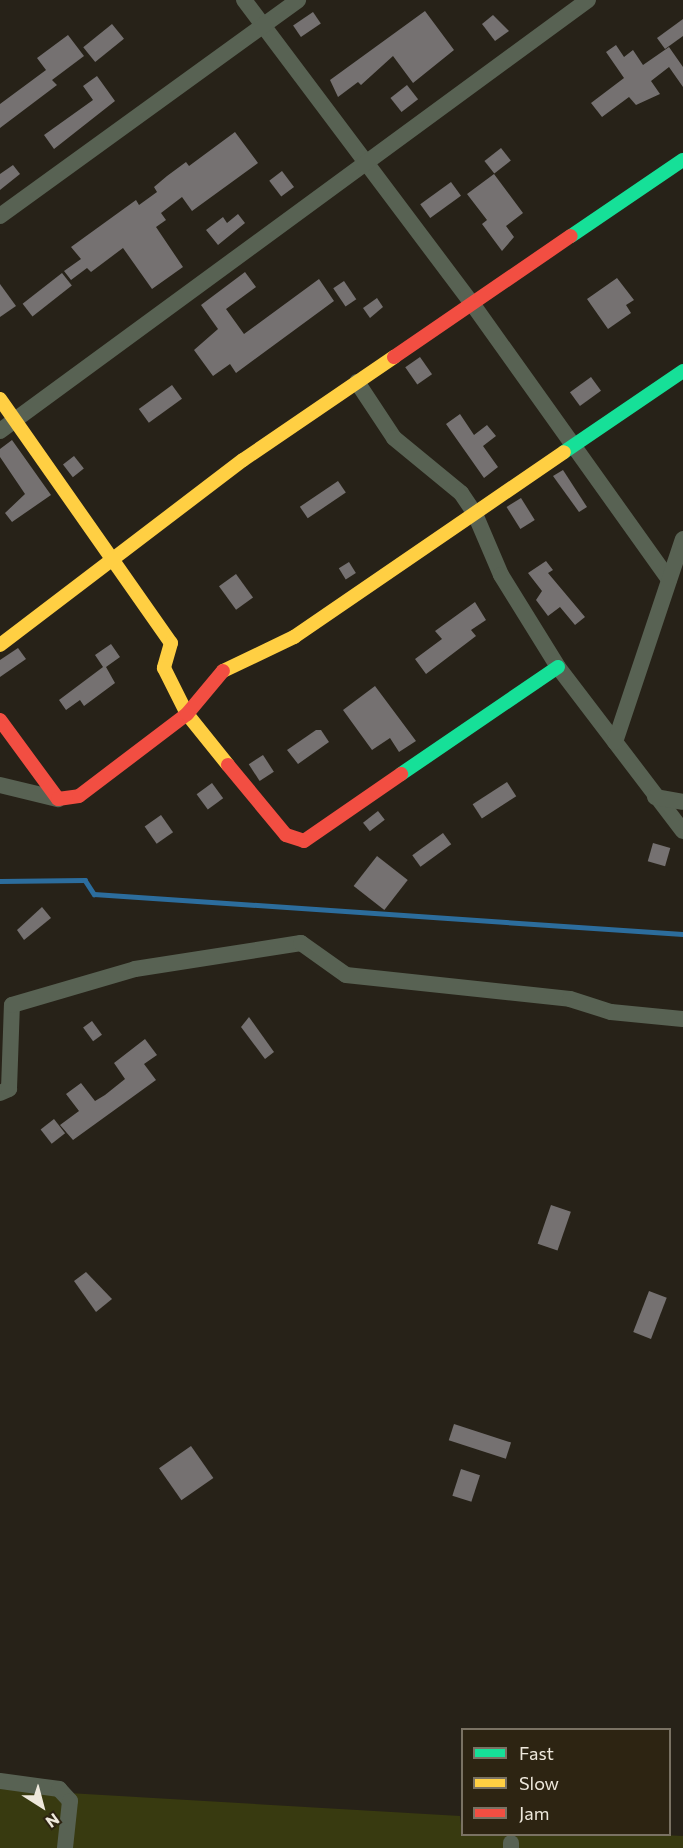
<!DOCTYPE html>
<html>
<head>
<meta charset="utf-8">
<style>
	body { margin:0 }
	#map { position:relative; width:683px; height:1848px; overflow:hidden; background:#272218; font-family:Commissioner,sans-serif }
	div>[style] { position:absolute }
	.green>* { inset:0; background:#383a10 }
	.stream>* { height:4.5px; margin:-2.25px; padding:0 2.25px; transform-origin:2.25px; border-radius:2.25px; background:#2c6d9d }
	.building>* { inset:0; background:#757171; transform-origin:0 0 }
	.street>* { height:16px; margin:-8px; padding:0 8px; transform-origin:8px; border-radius:8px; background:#586253 }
	.fast>* { height:14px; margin:-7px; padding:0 7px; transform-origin:7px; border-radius:7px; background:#16e098 }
	.slow>* { height:14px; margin:-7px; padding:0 7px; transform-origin:7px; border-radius:7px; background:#ffcf43 }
	.jam>* { height:14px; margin:-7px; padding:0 7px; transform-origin:7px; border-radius:7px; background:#f24e42 }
	span { translate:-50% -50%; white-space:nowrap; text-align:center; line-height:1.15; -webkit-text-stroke:6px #2d2412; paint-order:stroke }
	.legend { position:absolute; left:461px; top:1728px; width:210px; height:108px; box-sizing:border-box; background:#2d2412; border:2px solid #7a7263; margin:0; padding:8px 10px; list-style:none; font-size:18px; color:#eee8dc }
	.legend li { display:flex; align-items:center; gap:12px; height:30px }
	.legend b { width:30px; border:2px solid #7a7263 }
	.north { position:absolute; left:12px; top:1776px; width:60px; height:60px; -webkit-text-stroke:4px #2d2412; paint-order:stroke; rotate:144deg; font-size:16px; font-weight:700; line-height:24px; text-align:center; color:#eee8dc }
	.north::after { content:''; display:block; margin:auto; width:21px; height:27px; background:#eee8dc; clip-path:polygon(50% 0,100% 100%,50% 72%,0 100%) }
</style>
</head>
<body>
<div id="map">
	<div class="green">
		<div style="clip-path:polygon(0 1789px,460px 1816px,462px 1834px,662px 1835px,683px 1836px,683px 1848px,0 1848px)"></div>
	</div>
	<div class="stream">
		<div style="left:0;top:881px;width:85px;rotate:-0.7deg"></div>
		<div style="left:85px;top:880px;width:17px;rotate:57deg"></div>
		<div style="left:94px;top:894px;width:590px;rotate:3.89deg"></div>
	</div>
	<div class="building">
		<div style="clip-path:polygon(425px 11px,454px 50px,413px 83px,393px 56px,361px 85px,358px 82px,338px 97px,330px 80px)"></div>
		<div style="left:313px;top:12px;width:14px;height:24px;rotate:56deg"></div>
		<div style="clip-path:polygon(493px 15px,509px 31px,495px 41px,482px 24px)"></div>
		<div style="clip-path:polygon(683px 19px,683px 36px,665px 49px,657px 38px)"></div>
		<div style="left:112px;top:24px;width:19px;height:37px;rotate:51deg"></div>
		<div style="clip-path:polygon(68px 35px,84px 56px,52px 80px,57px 85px,0 128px,0 104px,46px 70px,37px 58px)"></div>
		<div style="clip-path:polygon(616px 45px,624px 57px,633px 50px,643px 65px,669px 47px,683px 67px,683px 87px,669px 67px,651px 81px,660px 94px,636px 105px,629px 97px,602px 117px,591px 103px,624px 78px,606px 52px)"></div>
		<div style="clip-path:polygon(97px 76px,115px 101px,54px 149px,44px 135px,93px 100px,83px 86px)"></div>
		<div style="left:407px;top:85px;width:18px;height:21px;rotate:52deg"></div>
		<div style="clip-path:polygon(235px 132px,258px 163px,192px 211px,182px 197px,161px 213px,166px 220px,156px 227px,183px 267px,152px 289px,123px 248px,91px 272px,87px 268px,71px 280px,64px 271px,81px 259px,71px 247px,136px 200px,139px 205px,157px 192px,154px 187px,167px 176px,186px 162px,189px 166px)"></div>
		<div style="left:501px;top:148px;width:16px;height:21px;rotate:52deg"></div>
		<div style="clip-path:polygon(13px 165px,20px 174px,0 190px,0 174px)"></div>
		<div style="left:282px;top:171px;width:20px;height:16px;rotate:53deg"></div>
		<div style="clip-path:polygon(494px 174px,523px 213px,506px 226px,514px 237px,502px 251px,482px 224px,487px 220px,467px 194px)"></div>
		<div style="left:451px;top:182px;width:17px;height:38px;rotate:54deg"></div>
		<div style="clip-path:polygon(238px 214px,245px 223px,218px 245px,206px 230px,223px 217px,227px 223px)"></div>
		<div style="clip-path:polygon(245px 272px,256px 287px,226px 309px,244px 334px,319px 279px,334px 301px,236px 373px,230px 364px,213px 376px,194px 350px,218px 329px,201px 305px)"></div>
		<div style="left:62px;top:273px;width:16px;height:50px;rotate:52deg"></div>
		<div style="clip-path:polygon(617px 278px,634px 300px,626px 305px,631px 313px,608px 329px,587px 299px)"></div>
		<div style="left:344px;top:281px;width:22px;height:13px;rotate:56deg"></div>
		<div style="clip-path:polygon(0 284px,16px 306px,0 317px)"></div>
		<div style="clip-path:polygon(377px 298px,383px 307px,370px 318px,363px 308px)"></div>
		<div style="left:420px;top:357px;width:21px;height:18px;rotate:55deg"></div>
		<div style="left:591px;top:377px;width:17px;height:26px;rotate:54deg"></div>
		<div style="left:172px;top:385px;width:17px;height:41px;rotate:54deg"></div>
		<div style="clip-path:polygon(460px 414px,474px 435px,487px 425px,496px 436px,483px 446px,498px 467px,484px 478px,446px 424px)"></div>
		<div style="clip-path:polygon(12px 440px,51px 495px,12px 522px,5px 513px,25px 494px,0 457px,0 449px)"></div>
		<div style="left:74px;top:456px;width:16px;height:14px;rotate:52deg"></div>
		<div style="clip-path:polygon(563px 470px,587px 507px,579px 512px,553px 476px)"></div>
		<div style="left:338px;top:481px;width:14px;height:46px;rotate:56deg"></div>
		<div style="left:521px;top:498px;width:26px;height:17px;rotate:58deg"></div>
		<div style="clip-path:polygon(546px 561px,553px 570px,548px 573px,585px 617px,575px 625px,560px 607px,548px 616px,536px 600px,542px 591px,528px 573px)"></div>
		<div style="left:349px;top:562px;width:13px;height:12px;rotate:58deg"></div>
		<div style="left:236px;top:574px;width:29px;height:21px;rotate:54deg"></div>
		<div style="clip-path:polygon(475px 602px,486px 620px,471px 630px,476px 636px,426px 674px,415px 659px,442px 639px,435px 631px)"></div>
		<div style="clip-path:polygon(111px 644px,120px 657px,106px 667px,115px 683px,84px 706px,80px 700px,66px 710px,59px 700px,103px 667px,95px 655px)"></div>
		<div style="clip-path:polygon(18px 648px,26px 659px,0 677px,0 660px)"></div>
		<div style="clip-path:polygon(375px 686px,416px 741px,399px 752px,390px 738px,372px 750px,343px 710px)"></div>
		<div style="clip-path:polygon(316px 730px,321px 730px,329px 742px,298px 764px,287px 750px)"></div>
		<div style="left:263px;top:755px;width:20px;height:17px;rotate:57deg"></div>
		<div style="left:507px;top:782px;width:17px;height:41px;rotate:57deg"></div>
		<div style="left:212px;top:783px;width:19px;height:19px;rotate:54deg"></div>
		<div style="left:378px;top:811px;width:11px;height:19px;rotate:52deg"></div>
		<div style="left:161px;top:815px;width:21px;height:20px;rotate:55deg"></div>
		<div style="left:443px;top:833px;width:14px;height:38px;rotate:54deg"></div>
		<div style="left:653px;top:843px;width:18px;height:19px;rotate:16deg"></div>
		<div style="left:377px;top:856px;width:39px;height:38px;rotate:38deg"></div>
		<div style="clip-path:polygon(42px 907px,51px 918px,24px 940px,17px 930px)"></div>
		<div style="clip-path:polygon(249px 1017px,274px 1052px,265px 1059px,241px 1027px)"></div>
		<div style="left:92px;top:1021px;width:17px;height:11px;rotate:54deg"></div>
		<div style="clip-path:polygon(145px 1039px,157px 1055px,144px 1064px,156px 1080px,73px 1140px,60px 1125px,79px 1111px,66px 1094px,81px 1083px,95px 1101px,105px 1095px,125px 1079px,114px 1063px)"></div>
		<div style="left:54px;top:1119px;width:18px;height:17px;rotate:52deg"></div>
		<div style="left:551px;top:1205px;width:21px;height:41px;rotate:19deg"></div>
		<div style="clip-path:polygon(86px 1272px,112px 1299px,96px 1312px,74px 1281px)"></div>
		<div style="left:649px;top:1291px;width:19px;height:44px;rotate:21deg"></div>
		<div style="left:454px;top:1424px;width:60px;height:17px;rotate:18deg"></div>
		<div style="left:191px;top:1446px;width:39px;height:39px;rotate:55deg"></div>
		<div style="left:461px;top:1469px;width:20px;height:28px;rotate:18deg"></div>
	</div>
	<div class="street">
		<div style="left:244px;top:0;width:378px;rotate:53.1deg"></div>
		<div style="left:471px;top:302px;width:341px;rotate:54.5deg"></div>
		<div style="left:0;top:216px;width:368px;rotate:-35.9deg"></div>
		<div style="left:357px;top:382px;width:67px;rotate:56.5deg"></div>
		<div style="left:394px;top:438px;width:87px;rotate:39.4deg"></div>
		<div style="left:461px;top:493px;width:25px;rotate:56deg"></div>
		<div style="left:475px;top:514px;width:66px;rotate:66.9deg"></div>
		<div style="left:501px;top:575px;width:108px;rotate:58.2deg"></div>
		<div style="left:558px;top:667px;width:206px;rotate:52.7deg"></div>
		<div style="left:0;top:431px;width:729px;rotate:-36.24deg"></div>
		<div style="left:615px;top:742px;width:214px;rotate:-71.5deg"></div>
		<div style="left:0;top:785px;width:60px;rotate:13.6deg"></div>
		<div style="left:655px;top:797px;width:28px;rotate:10deg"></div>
		<div style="left:0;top:1093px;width:10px;rotate:-24deg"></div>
		<div style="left:9px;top:1089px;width:84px;rotate:-88deg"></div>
		<div style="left:12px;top:1005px;width:128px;rotate:-16.3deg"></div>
		<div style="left:135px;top:969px;width:168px;rotate:-8.9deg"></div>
		<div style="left:301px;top:943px;width:55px;rotate:35.4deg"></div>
		<div style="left:346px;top:975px;width:225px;rotate:6.1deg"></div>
		<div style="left:570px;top:999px;width:43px;rotate:17.6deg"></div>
		<div style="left:611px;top:1012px;width:72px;rotate:5.6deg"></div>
		<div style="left:0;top:1781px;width:60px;rotate:7.7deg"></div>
		<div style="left:59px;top:1789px;width:16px;rotate:47deg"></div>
		<div style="left:70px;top:1801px;width:47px;rotate:96.1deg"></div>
		<div style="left:511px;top:1848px;width:5px;rotate:-90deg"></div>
	</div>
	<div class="fast">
		<div style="left:571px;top:236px;width:135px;rotate:-34.2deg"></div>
		<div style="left:564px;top:452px;width:144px;rotate:-34.2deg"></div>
		<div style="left:401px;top:774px;width:190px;rotate:-34.3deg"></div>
	</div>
	<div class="slow">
		<div style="left:0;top:399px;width:298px;rotate:55deg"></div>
		<div style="left:171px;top:643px;width:26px;rotate:106deg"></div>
		<div style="left:164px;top:668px;width:51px;rotate:63.4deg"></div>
		<div style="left:187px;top:714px;width:65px;rotate:51.2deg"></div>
		<div style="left:0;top:645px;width:305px;rotate:-37.3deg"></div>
		<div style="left:243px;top:460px;width:183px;rotate:-34.3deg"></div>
		<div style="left:223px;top:671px;width:79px;rotate:-25.6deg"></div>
		<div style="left:294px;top:637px;width:327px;rotate:-34.4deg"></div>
	</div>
	<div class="jam">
		<div style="left:394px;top:357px;width:214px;rotate:-34.4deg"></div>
		<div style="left:0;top:720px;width:98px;rotate:53.7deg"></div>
		<div style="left:58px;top:799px;width:21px;rotate:-8deg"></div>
		<div style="left:79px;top:796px;width:136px;rotate:-37.2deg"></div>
		<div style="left:187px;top:714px;width:56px;rotate:-50.1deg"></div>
		<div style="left:228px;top:765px;width:91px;rotate:50.4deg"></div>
		<div style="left:286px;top:835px;width:19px;rotate:18deg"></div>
		<div style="left:304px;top:841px;width:118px;rotate:-34.6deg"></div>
	</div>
	<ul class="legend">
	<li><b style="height:8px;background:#16e098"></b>Fast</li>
	<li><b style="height:8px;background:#ffcf43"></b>Slow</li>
	<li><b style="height:8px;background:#f24e42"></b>Jam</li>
	</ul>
	<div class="north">N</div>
</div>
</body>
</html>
